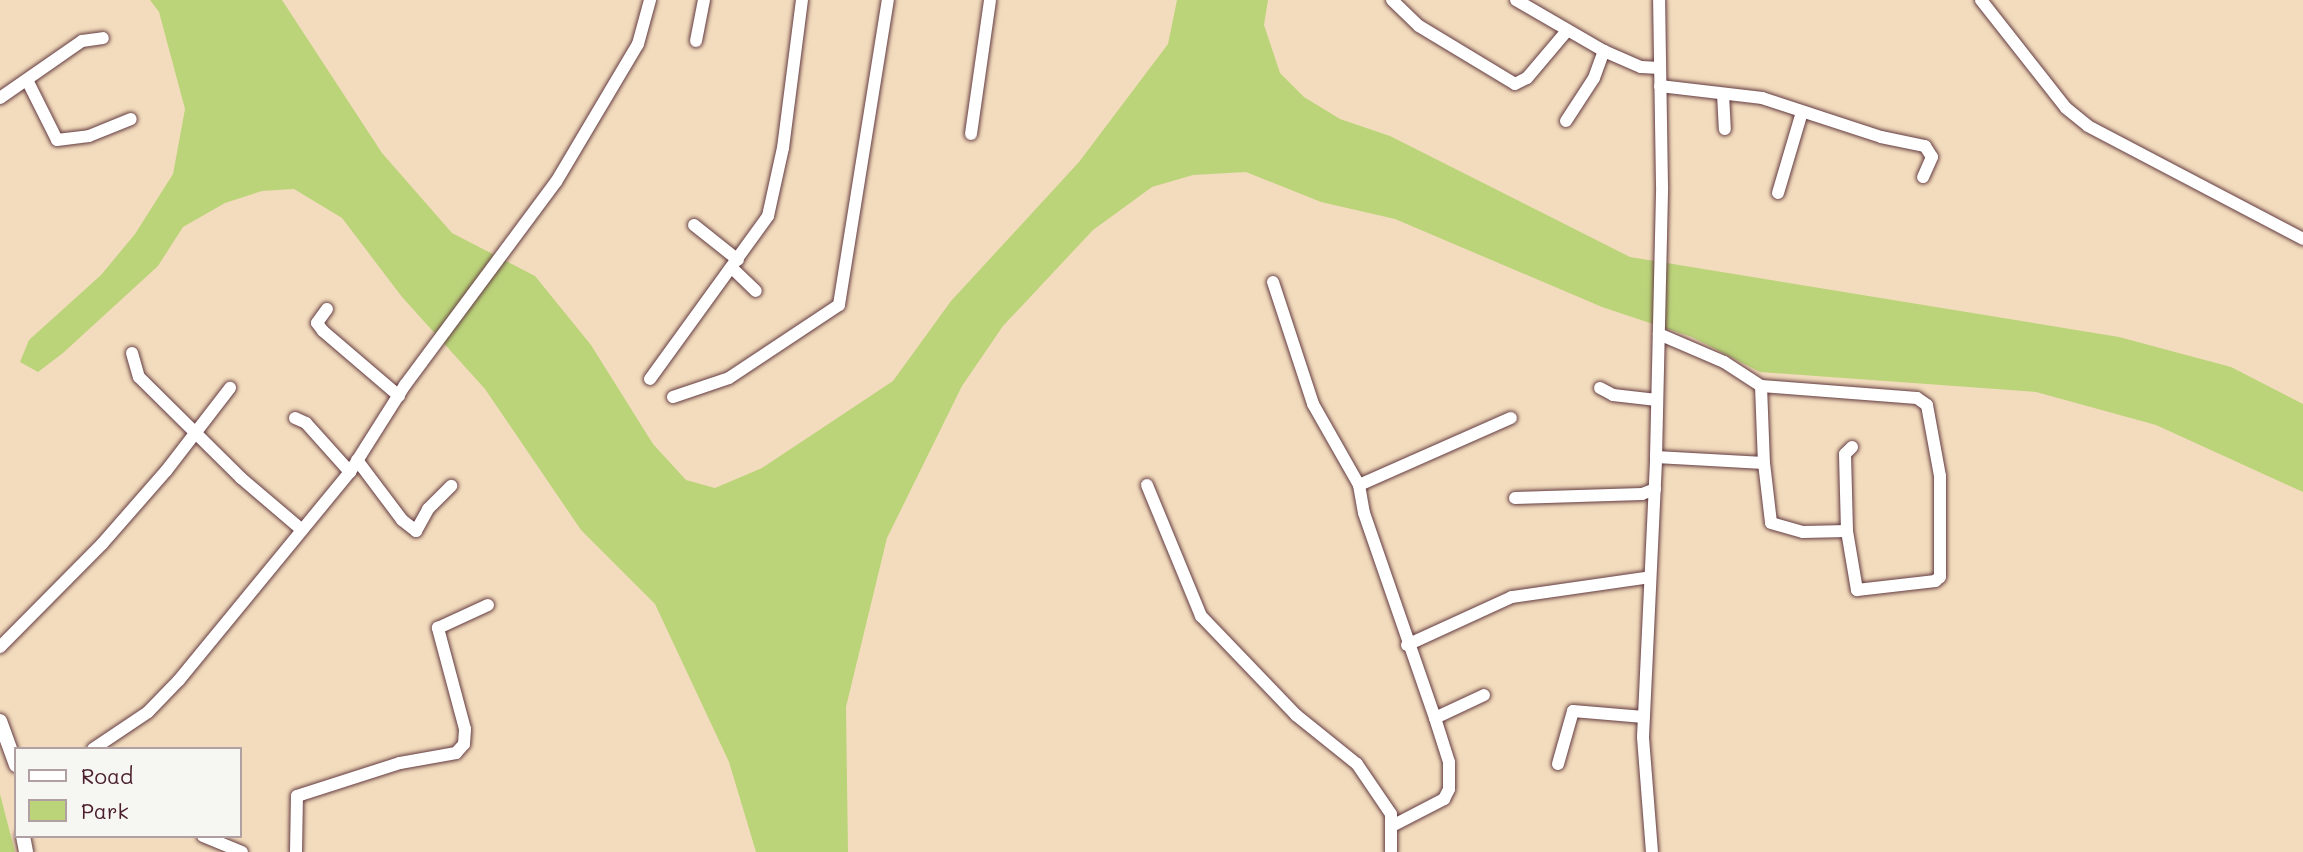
<!DOCTYPE html>
<html>
<head>
<meta charset="utf-8">
<style>
	body { margin:0 }
	#map { position:relative; width:2303px; height:852px; overflow:hidden; background:#f3dcbd; font-family:Mali,sans-serif }
	div>[style] { position:absolute }
	.green>* { inset:0; background:#bbd47a }
	.roads { filter:drop-shadow(0 0 2px #633b41) drop-shadow(0 0 2px #633b41) }
	.minor>* { height:12px; margin:-6px; padding:0 6px; transform-origin:6px; border-radius:6px; background:#fff }
	.tertiary>* { height:14px; margin:-7px; padding:0 7px; transform-origin:7px; border-radius:7px; background:#fff }
	span { translate:-50% -50%; white-space:nowrap; text-align:center; line-height:1.15; -webkit-text-stroke:7px #f6f6f2; paint-order:stroke }
	.legend { position:absolute; left:14px; top:747px; width:228px; height:91px; box-sizing:border-box; background:#f6f6f2; border:2px solid #b1a0a2; margin:0; padding:9px 12px; list-style:none; font-size:21px; color:#4a1f2b }
	.legend li { display:flex; align-items:center; gap:14px; height:35px }
	.legend b { width:35px; border:2px solid #b1a0a2 }
</style>
</head>
<body>
<div id="map">
	<div class="green">
		<div style="clip-path:polygon(150px 0,282px 0,382px 153px,452px 233px,535px 276px,591px 345px,653px 444px,686px 480px,715px 488px,762px 468px,893px 381px,951px 301px,1079px 162px,1168px 44px,1177px 0,1268px 0,1264px 25px,1280px 73px,1304px 97px,1340px 119px,1390px 136px,1630px 257px,2119px 337px,2231px 367px,2303px 404px,2303px 492px,2156px 425px,2036px 392px,1760px 372px,1692px 337px,1602px 307px,1395px 219px,1321px 202px,1246px 172px,1193px 175px,1152px 187px,1093px 230px,1003px 326px,962px 386px,887px 538px,846px 707px,848px 852px,756px 852px,729px 762px,655px 604px,581px 530px,485px 389px,402px 297px,342px 218px,294px 189px,262px 191px,225px 203px,183px 227px,158px 266px,63px 353px,38px 372px,20px 362px,29px 340px,101px 275px,135px 234px,173px 174px,185px 109px,159px 12px)"></div>
		<div style="clip-path:polygon(0 794px,15px 852px,0 852px)"></div>
	</div>
	<div class="roads">
		<div class="minor">
			<div style="left:1392px;top:0;width:37px;rotate:44deg"></div>
			<div style="left:1419px;top:26px;width:112px;rotate:31.1deg"></div>
			<div style="left:1515px;top:84px;width:13px;rotate:-27deg"></div>
			<div style="left:1527px;top:78px;width:60px;rotate:-49.7deg"></div>
			<div style="left:1516px;top:0;width:102px;rotate:30.1deg"></div>
			<div style="left:1604px;top:51px;width:40px;rotate:23.4deg"></div>
			<div style="left:1641px;top:67px;width:19px;rotate:3deg"></div>
			<div style="left:1981px;top:0;width:137px;rotate:51.8deg"></div>
			<div style="left:2066px;top:108px;width:28px;rotate:39deg"></div>
			<div style="left:2088px;top:126px;width:243px;rotate:27.7deg"></div>
			<div style="left:696px;top:41px;width:42px;rotate:-79deg"></div>
			<div style="left:27px;top:80px;width:67px;rotate:63.4deg"></div>
			<div style="left:57px;top:140px;width:32px;rotate:-7deg"></div>
			<div style="left:89px;top:136px;width:45px;rotate:-22deg"></div>
			<div style="left:1660px;top:86px;width:103px;rotate:6.7deg"></div>
			<div style="left:1762px;top:98px;width:125px;rotate:18.1deg"></div>
			<div style="left:1881px;top:137px;width:45px;rotate:11.6deg"></div>
			<div style="left:1925px;top:146px;width:13px;rotate:58deg"></div>
			<div style="left:1932px;top:157px;width:22px;rotate:114deg"></div>
			<div style="left:1723px;top:94px;width:35px;rotate:87deg"></div>
			<div style="left:0;top:98px;width:100px;rotate:-34.8deg"></div>
			<div style="left:82px;top:41px;width:21px;rotate:-8deg"></div>
			<div style="left:1566px;top:121px;width:51px;rotate:-56.9deg"></div>
			<div style="left:1594px;top:78px;width:29px;rotate:-70deg"></div>
			<div style="left:971px;top:134px;width:135px;rotate:-81.9deg"></div>
			<div style="left:1778px;top:193px;width:84px;rotate:-73.5deg"></div>
			<div style="left:694px;top:225px;width:56px;rotate:38.5deg"></div>
			<div style="left:732px;top:268px;width:33px;rotate:44deg"></div>
			<div style="left:1273px;top:282px;width:128px;rotate:71.8deg"></div>
			<div style="left:1313px;top:404px;width:93px;rotate:60.4deg"></div>
			<div style="left:1359px;top:485px;width:28px;rotate:80deg"></div>
			<div style="left:1364px;top:513px;width:217px;rotate:70.9deg"></div>
			<div style="left:327px;top:309px;width:17px;rotate:126deg"></div>
			<div style="left:317px;top:323px;width:10px;rotate:53deg"></div>
			<div style="left:323px;top:331px;width:100px;rotate:40.5deg"></div>
			<div style="left:132px;top:353px;width:25px;rotate:74deg"></div>
			<div style="left:139px;top:377px;width:144px;rotate:44.7deg"></div>
			<div style="left:241px;top:478px;width:80px;rotate:40.4deg"></div>
			<div style="left:650px;top:379px;width:201px;rotate:-54.1deg"></div>
			<div style="left:768px;top:216px;width:70px;rotate:-77.6deg"></div>
			<div style="left:783px;top:148px;width:149px;rotate:-82.7deg"></div>
			<div style="left:1761px;top:386px;width:77px;rotate:87.8deg"></div>
			<div style="left:1600px;top:388px;width:15px;rotate:28deg"></div>
			<div style="left:1613px;top:395px;width:44px;rotate:6.5deg"></div>
			<div style="left:673px;top:397px;width:59px;rotate:-18.7deg"></div>
			<div style="left:729px;top:378px;width:132px;rotate:-33.6deg"></div>
			<div style="left:839px;top:305px;width:309px;rotate:-80.9deg"></div>
			<div style="left:295px;top:418px;width:12px;rotate:24deg"></div>
			<div style="left:306px;top:423px;width:66px;rotate:48.1deg"></div>
			<div style="left:1656px;top:457px;width:108px;rotate:3.2deg"></div>
			<div style="left:1764px;top:463px;width:60px;rotate:83.3deg"></div>
			<div style="left:1771px;top:523px;width:33px;rotate:16deg"></div>
			<div style="left:1803px;top:532px;width:44px;rotate:-1.3deg"></div>
			<div style="left:1847px;top:531px;width:60px;rotate:80.4deg"></div>
			<div style="left:1857px;top:590px;width:79px;rotate:-6.6deg"></div>
			<div style="left:1935px;top:581px;width:6px;rotate:-39deg"></div>
			<div style="left:1940px;top:577px;width:101px;rotate:-90deg"></div>
			<div style="left:1940px;top:476px;width:72px;rotate:-100.4deg"></div>
			<div style="left:1927px;top:405px;width:12px;rotate:-145deg"></div>
			<div style="left:1917px;top:398px;width:156px;rotate:-175.6deg"></div>
			<div style="left:1761px;top:386px;width:44px;rotate:-147deg"></div>
			<div style="left:1724px;top:362px;width:71px;rotate:-156.7deg"></div>
			<div style="left:357px;top:460px;width:75px;rotate:53.1deg"></div>
			<div style="left:402px;top:520px;width:18px;rotate:38deg"></div>
			<div style="left:416px;top:531px;width:25px;rotate:-61deg"></div>
			<div style="left:428px;top:509px;width:33px;rotate:-45deg"></div>
			<div style="left:1147px;top:485px;width:142px;rotate:67.6deg"></div>
			<div style="left:1201px;top:616px;width:137px;rotate:46.2deg"></div>
			<div style="left:1296px;top:715px;width:78px;rotate:38.8deg"></div>
			<div style="left:1357px;top:764px;width:60px;rotate:55.8deg"></div>
			<div style="left:1391px;top:814px;width:38px;rotate:90deg"></div>
			<div style="left:1359px;top:485px;width:166px;rotate:-23.8deg"></div>
			<div style="left:1515px;top:498px;width:127px;rotate:-1.8deg"></div>
			<div style="left:1642px;top:494px;width:14px;rotate:-21deg"></div>
			<div style="left:1847px;top:531px;width:77px;rotate:-91.5deg"></div>
			<div style="left:1845px;top:454px;width:10px;rotate:-45deg"></div>
			<div style="left:1407px;top:645px;width:115px;rotate:-24.6deg"></div>
			<div style="left:1512px;top:597px;width:139px;rotate:-8.2deg"></div>
			<div style="left:0;top:647px;width:145px;rotate:-45.3deg"></div>
			<div style="left:102px;top:544px;width:97px;rotate:-48.8deg"></div>
			<div style="left:166px;top:471px;width:105px;rotate:-52.4deg"></div>
			<div style="left:93px;top:749px;width:66px;rotate:-33.9deg"></div>
			<div style="left:148px;top:712px;width:45px;rotate:-45.9deg"></div>
			<div style="left:179px;top:680px;width:269px;rotate:-50.6deg"></div>
			<div style="left:350px;top:472px;width:103px;rotate:-57.7deg"></div>
			<div style="left:405px;top:385px;width:253px;rotate:-53.4deg"></div>
			<div style="left:556px;top:182px;width:161px;rotate:-59.3deg"></div>
			<div style="left:638px;top:44px;width:46px;rotate:-74.7deg"></div>
			<div style="left:1558px;top:764px;width:55px;rotate:-74.2deg"></div>
			<div style="left:1573px;top:711px;width:71px;rotate:4.8deg"></div>
			<div style="left:1392px;top:826px;width:59px;rotate:-27.4deg"></div>
			<div style="left:1444px;top:799px;width:11px;rotate:-63deg"></div>
			<div style="left:1449px;top:789px;width:27px;rotate:-90deg"></div>
			<div style="left:1449px;top:762px;width:46px;rotate:-107.7deg"></div>
			<div style="left:1435px;top:718px;width:54px;rotate:-25.1deg"></div>
			<div style="left:203px;top:836px;width:42px;rotate:22.3deg"></div>
			<div style="left:296px;top:852px;width:56px;rotate:-89deg"></div>
			<div style="left:297px;top:796px;width:108px;rotate:-17.8deg"></div>
			<div style="left:400px;top:763px;width:57px;rotate:-10.1deg"></div>
			<div style="left:456px;top:753px;width:12px;rotate:-48deg"></div>
			<div style="left:464px;top:744px;width:15px;rotate:-86deg"></div>
			<div style="left:465px;top:729px;width:105px;rotate:-105deg"></div>
			<div style="left:438px;top:628px;width:55px;rotate:-24.7deg"></div>
			<div style="left:1652px;top:852px;width:115px;rotate:-94.5deg"></div>
			<div style="left:1643px;top:737px;width:280px;rotate:-87.3deg"></div>
			<div style="left:1656px;top:457px;width:271px;rotate:-88.7deg"></div>
			<div style="left:1662px;top:186px;width:186px;rotate:-90.9deg"></div>
		</div>
		<div class="tertiary">
			<div style="left:0;top:721px;width:47px;rotate:70deg"></div>
			<div style="left:23px;top:836px;width:16px;rotate:79deg"></div>
		</div>
	</div>
	<ul class="legend">
	<li><b style="height:9px;background:#fff"></b>Road</li>
	<li><b style="height:19px;background:#bbd47a"></b>Park</li>
	</ul>
</div>
</body>
</html>
